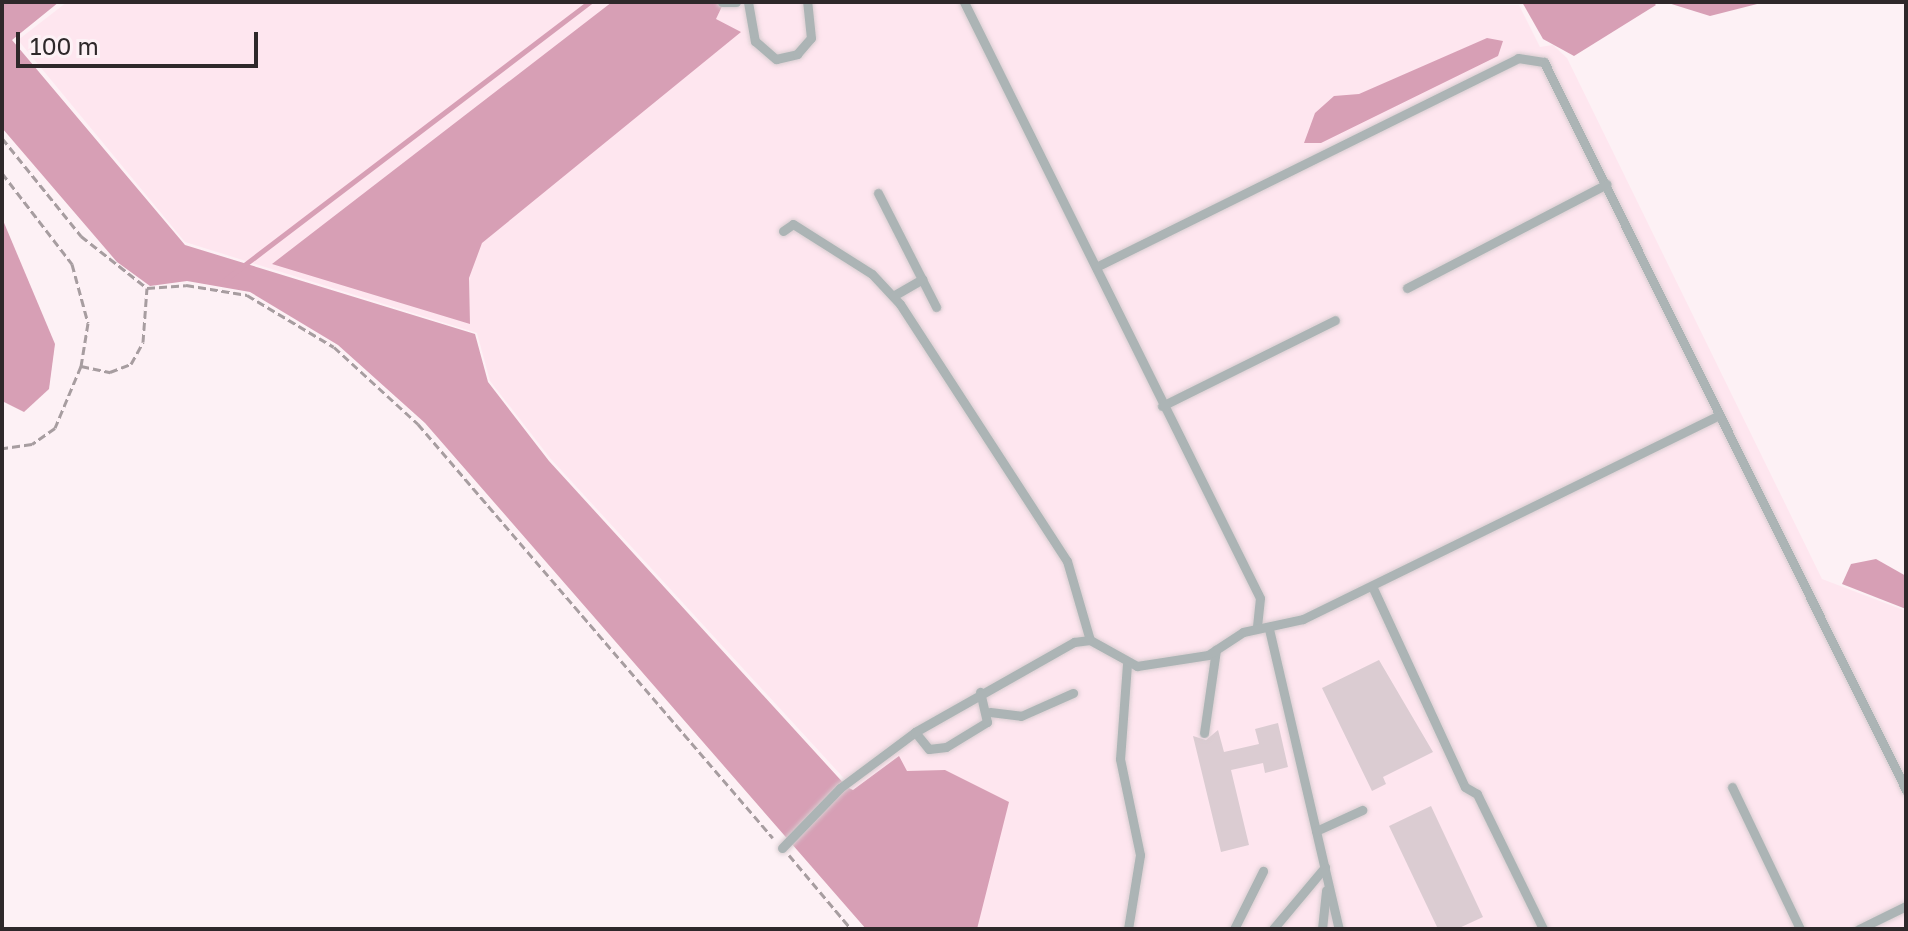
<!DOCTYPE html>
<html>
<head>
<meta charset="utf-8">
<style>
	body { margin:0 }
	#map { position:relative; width:1908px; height:931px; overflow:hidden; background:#fdf1f5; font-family:"Golos Text",sans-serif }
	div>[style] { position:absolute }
	.built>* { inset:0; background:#fee6ef }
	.forest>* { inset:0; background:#d79fb5 }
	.stream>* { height:5px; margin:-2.5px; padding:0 2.5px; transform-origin:2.5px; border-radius:2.5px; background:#d79fb5 }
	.building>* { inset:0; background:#dbccd2 }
	.path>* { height:3px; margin-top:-1.5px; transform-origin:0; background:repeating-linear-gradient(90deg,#a79da0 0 8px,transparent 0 12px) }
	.roads { filter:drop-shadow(0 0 2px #d8cdd0) drop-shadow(0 0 2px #d8cdd0) }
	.lane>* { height:9px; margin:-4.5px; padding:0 4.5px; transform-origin:4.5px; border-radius:4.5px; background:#acb4b5 }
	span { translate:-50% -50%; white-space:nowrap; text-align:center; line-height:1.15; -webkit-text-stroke:7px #fdf1f5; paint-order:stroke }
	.frame { position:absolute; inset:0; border:4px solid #2e282a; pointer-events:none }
	.scale { position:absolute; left:16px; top:32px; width:242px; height:36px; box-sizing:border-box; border:4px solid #2e282a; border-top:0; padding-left:10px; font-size:24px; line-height:28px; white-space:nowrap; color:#2e282a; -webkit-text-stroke:6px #fdf1f5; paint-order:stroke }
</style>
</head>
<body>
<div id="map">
	<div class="built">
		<div style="clip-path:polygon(67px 2px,1519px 5px,1540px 47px,1553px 45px,1567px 58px,1822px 579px,1906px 611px,1906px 929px,897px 929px,824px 811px,852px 787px,550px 458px,490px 381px,477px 333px,185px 242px,18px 40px)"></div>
	</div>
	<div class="forest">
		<div style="clip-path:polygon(2px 2px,59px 2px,12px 40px,185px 245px,475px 334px,488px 382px,549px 461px,847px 787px,853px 790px,899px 756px,907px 771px,945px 770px,1009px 802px,977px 929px,866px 929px,425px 423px,338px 345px,250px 292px,187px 281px,150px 286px,117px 262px,2px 128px)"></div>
		<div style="clip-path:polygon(612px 2px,724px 2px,716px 19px,741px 32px,482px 243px,469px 278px,470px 324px,272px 264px)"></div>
		<div style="clip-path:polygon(1522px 2px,1653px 2px,1656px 5px,1574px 56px,1543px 39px)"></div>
		<div style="clip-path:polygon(1665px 2px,1765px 2px,1710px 16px)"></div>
		<div style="clip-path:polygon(1487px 38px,1503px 41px,1498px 56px,1321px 143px,1304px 143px,1315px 113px,1334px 96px,1359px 94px)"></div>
		<div style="clip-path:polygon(2px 218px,55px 344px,49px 389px,24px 412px,2px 401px)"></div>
		<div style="clip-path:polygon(1876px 559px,1906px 576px,1906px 609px,1842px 584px,1851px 564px)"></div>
	</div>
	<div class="stream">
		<div style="left:222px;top:282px;width:462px;rotate:-37.3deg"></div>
	</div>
	<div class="building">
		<div style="clip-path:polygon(1379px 660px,1433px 752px,1383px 777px,1386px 784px,1372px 791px,1322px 688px)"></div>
		<div style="clip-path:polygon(1278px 723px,1288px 767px,1265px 773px,1263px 763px,1231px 770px,1249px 845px,1221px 852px,1193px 736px,1206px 740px,1218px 730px,1224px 752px,1259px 744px,1255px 729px)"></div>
		<div style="clip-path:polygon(1431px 806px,1483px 917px,1457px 929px,1438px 929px,1389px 826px)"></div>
	</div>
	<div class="path">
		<div style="left:2px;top:138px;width:126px;rotate:51.1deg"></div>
		<div style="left:81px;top:236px;width:84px;rotate:38.2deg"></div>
		<div style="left:147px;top:288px;width:39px;rotate:-4deg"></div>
		<div style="left:186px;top:285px;width:62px;rotate:9.3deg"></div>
		<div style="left:247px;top:295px;width:101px;rotate:30.9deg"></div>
		<div style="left:334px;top:347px;width:114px;rotate:42.5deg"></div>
		<div style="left:418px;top:424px;width:545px;rotate:49.39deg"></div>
		<div style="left:2px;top:173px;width:115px;rotate:52.4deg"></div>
		<div style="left:72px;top:264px;width:61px;rotate:74.8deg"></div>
		<div style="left:88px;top:323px;width:44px;rotate:99.2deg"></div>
		<div style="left:81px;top:366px;width:67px;rotate:112.8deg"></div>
		<div style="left:55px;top:428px;width:28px;rotate:145deg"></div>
		<div style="left:32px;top:444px;width:30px;rotate:172deg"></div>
		<div style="left:81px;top:366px;width:30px;rotate:12deg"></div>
		<div style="left:110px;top:372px;width:22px;rotate:-21deg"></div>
		<div style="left:131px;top:364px;width:25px;rotate:-61deg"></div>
		<div style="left:143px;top:342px;width:54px;rotate:-85.8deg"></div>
		<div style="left:789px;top:855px;width:97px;rotate:50deg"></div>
	</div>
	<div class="roads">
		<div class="lane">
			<div style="left:722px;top:2px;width:14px"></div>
			<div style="left:748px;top:2px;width:40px;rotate:80deg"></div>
			<div style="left:755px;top:41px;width:28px;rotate:41deg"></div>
			<div style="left:776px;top:59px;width:22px;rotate:-13deg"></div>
			<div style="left:797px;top:54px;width:21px;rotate:-49deg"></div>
			<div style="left:811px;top:38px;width:36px;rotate:-96deg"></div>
			<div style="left:964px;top:2px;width:665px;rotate:63.59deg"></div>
			<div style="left:1260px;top:598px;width:30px;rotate:96deg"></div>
			<div style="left:878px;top:193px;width:128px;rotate:63deg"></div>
			<div style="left:783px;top:231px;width:12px;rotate:-35deg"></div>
			<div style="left:793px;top:224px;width:93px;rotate:32.3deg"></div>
			<div style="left:872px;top:274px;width:41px;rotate:47deg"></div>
			<div style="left:900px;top:304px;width:306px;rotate:57deg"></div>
			<div style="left:1067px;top:561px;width:82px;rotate:73.8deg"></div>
			<div style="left:1096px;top:267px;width:471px;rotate:-26.3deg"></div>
			<div style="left:1518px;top:58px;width:26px;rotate:9deg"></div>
			<div style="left:1544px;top:62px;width:813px;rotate:63.56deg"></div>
			<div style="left:1407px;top:288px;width:225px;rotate:-27.5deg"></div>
			<div style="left:893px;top:296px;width:34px;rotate:-30deg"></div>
			<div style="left:1162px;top:406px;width:193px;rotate:-26.4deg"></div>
			<div style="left:1372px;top:586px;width:221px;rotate:65.2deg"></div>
			<div style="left:1465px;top:787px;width:14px;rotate:30deg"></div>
			<div style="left:1477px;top:794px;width:150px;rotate:63.9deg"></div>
			<div style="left:1269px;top:629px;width:308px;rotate:76.9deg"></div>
			<div style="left:1127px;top:664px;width:95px;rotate:94.2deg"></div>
			<div style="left:1120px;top:759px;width:98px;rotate:78.2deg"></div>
			<div style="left:1140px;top:855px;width:75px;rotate:99.2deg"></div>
			<div style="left:990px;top:712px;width:31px;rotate:7deg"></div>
			<div style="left:1021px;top:716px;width:57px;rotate:-23.9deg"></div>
			<div style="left:915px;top:732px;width:22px;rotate:51deg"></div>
			<div style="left:929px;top:749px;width:17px;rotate:-7deg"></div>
			<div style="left:946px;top:747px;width:48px;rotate:-31.4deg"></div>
			<div style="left:987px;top:722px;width:31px;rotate:-103deg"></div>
			<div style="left:1204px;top:733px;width:84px;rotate:-81.8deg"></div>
			<div style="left:1732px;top:787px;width:157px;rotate:64.4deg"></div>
			<div style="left:1316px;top:831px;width:51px;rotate:-24.5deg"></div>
			<div style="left:782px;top:848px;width:83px;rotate:-46deg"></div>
			<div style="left:840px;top:788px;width:94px;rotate:-36.7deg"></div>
			<div style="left:915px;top:732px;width:183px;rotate:-29.5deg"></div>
			<div style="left:1074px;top:642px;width:16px;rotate:-7deg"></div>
			<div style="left:1090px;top:640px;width:54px;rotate:29deg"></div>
			<div style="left:1137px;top:666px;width:72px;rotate:-8.8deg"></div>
			<div style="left:1208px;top:655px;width:42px;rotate:-33.3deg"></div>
			<div style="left:1243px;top:632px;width:61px;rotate:-12.2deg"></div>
			<div style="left:1303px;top:619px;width:462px;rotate:-26.1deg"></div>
			<div style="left:1234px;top:929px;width:65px;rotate:-63.4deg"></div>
			<div style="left:1273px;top:929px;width:81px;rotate:-50deg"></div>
			<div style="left:1322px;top:929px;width:39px;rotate:-84deg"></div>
			<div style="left:1859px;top:929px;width:52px;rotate:-26.1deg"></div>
		</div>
	</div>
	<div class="frame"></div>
	<div class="scale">100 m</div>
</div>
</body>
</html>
